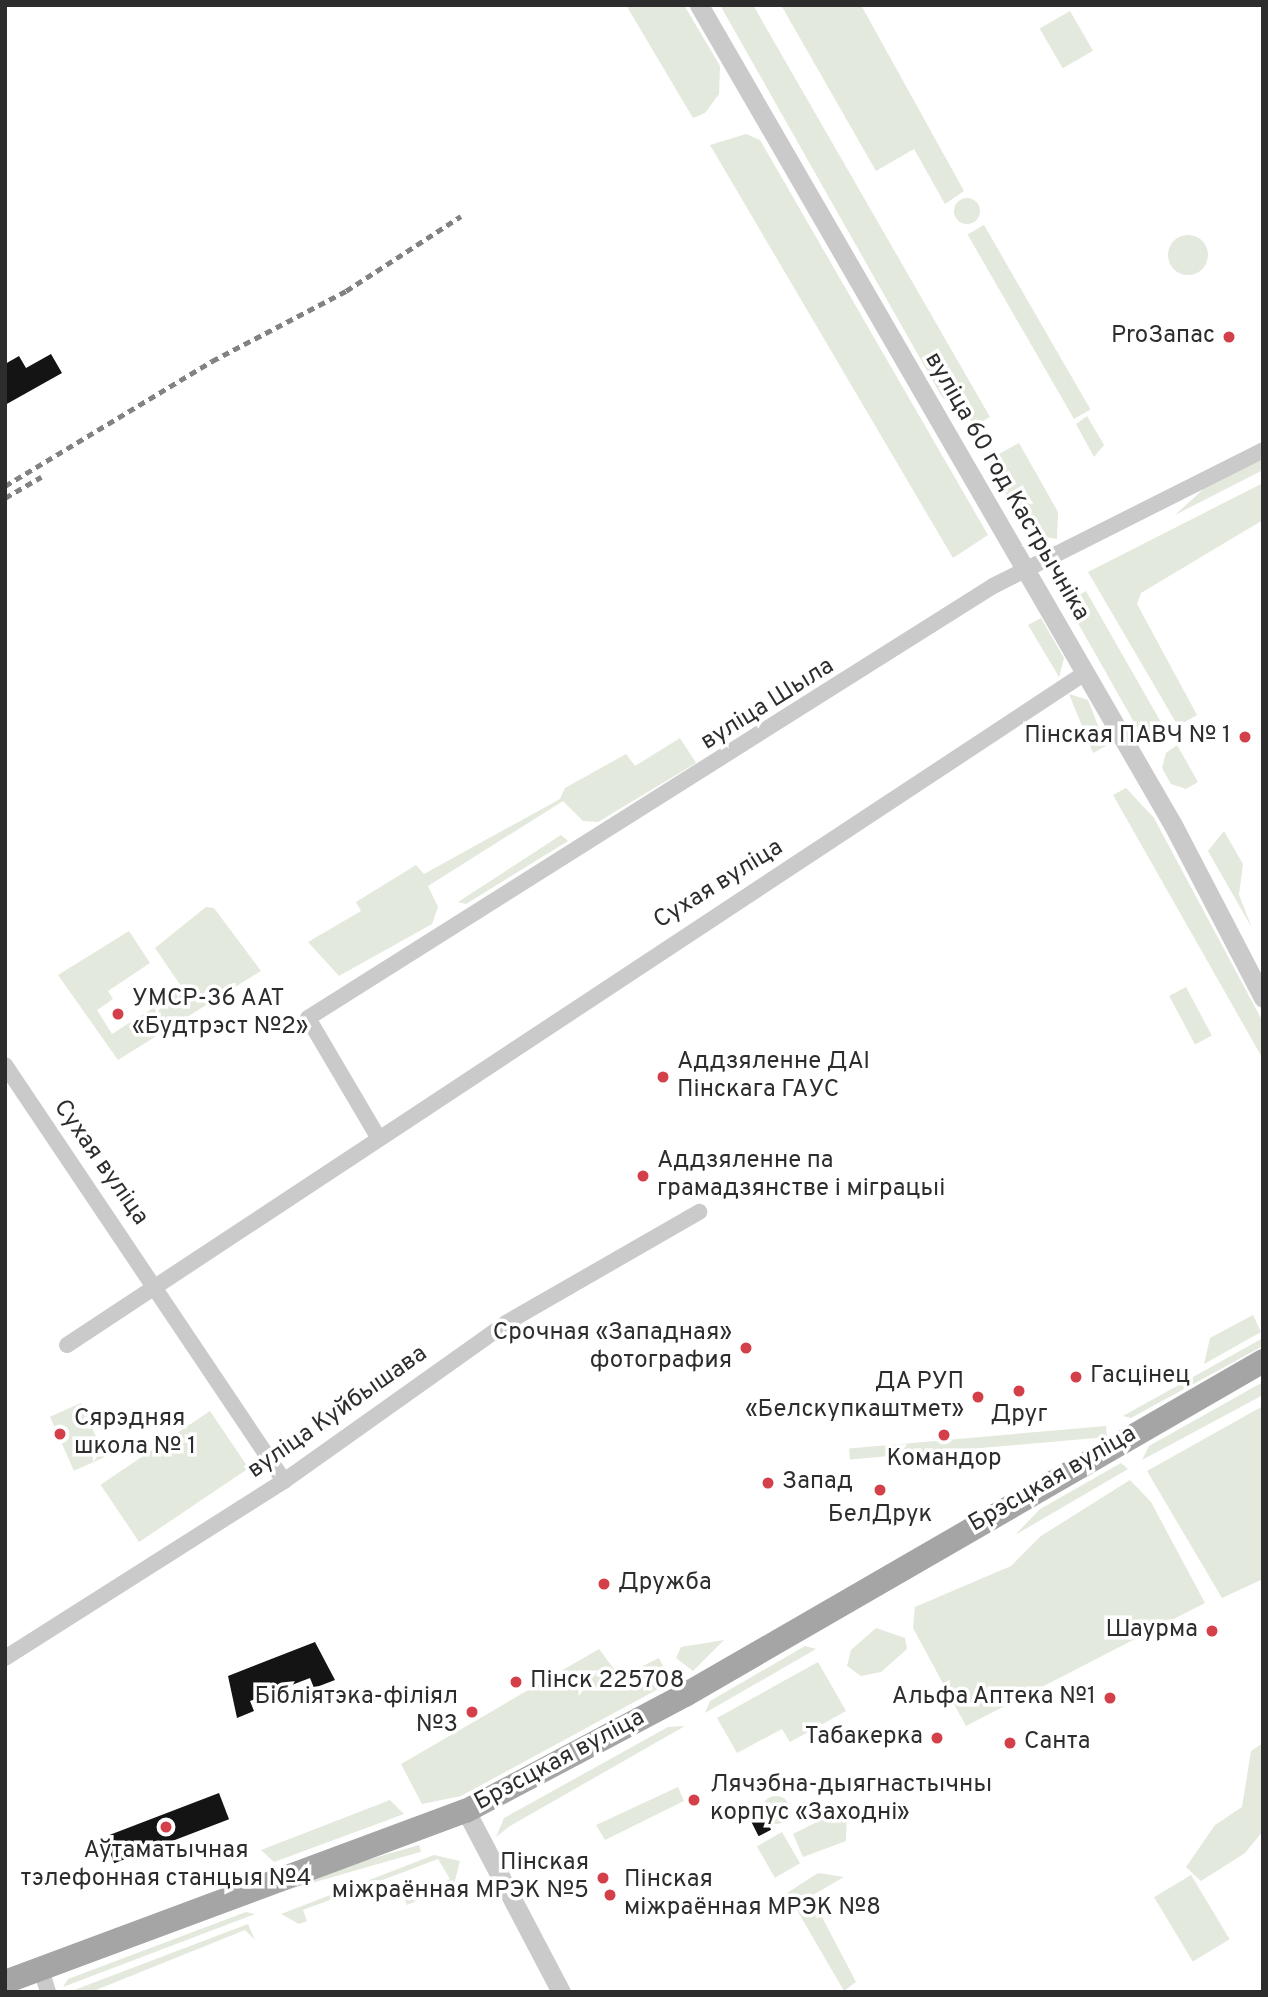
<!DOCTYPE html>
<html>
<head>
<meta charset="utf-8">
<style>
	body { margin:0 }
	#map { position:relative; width:1268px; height:1997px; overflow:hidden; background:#fff; font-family:Overpass,sans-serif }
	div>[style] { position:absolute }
	.green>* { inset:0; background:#e3e9dc; transform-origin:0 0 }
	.round { border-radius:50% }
	.building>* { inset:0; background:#141414; transform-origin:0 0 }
	.minor>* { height:16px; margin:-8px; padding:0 8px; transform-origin:8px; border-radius:8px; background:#cacaca }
	.tertiary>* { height:19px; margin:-9.5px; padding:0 9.5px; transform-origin:9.5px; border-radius:9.5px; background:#cacaca }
	.primary>* { height:24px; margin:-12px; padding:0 12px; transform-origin:12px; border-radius:12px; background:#a5a5a5 }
	.rail>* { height:4.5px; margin-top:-2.25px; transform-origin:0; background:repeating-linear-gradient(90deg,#828282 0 7px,transparent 0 12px) }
	.dots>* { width:19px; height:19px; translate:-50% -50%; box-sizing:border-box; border:4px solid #fff; border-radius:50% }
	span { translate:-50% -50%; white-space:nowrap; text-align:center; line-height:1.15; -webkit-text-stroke:7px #fff; paint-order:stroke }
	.poi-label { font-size:24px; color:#2d2d2d }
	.right { translate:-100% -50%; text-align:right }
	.left { translate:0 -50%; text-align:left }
	.street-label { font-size:24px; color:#2d2d2d }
	.frame { position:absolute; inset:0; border:7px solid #2d2d2d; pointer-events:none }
</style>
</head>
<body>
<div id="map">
	<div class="green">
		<div style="clip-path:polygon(626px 5px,684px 5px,720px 66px,719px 94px,705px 113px,693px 118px)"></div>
		<div style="clip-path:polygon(720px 5px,753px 5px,990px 417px,976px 425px,942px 397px)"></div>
		<div style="clip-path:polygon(781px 5px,861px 5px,964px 191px,945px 204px,914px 149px,876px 171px)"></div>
		<div style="left:1070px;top:11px;width:46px;height:35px;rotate:60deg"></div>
		<div style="clip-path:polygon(746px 134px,760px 140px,988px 535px,953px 558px,710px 145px)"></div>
		<div class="round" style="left:954px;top:198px;width:26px;height:26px"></div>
		<div style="left:984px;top:225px;width:213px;height:19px;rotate:60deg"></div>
		<div class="round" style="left:1168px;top:235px;width:40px;height:40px"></div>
		<div style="clip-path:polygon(1087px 416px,1104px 445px,1094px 457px,1076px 424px)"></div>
		<div style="clip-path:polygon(1019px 443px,1058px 512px,1057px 539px,1027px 534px,988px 460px)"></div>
		<div style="clip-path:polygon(1263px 458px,1263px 470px,1175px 515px,1209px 484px)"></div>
		<div style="clip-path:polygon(1263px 483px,1263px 520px,1141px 593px,1137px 604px,1197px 715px,1178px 726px,1088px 572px)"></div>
		<div style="clip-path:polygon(1086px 591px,1166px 731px,1145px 736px,1139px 731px,1066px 602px)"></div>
		<div style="clip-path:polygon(1041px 618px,1064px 658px,1059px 677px,1028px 625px)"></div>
		<div style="clip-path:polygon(1069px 694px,1088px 700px,1106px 746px,1093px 753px)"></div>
		<div style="clip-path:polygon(680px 738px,696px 763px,598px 822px,583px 821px,563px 801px,428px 886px,438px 907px,432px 924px,339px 976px,308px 942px,361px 911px,356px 902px,416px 865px,424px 874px,560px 799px,565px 788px,626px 754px,635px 766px)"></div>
		<div style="clip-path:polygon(1177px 745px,1198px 782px,1186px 789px,1171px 784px,1162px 768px,1166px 753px)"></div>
		<div style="clip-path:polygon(1126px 788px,1154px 818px,1263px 1022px,1263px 1059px,1113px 795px)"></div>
		<div style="clip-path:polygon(1224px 831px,1243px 864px,1239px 895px,1252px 928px,1208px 851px)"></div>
		<div style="clip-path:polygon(561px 835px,568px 841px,466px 904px,458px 902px)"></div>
		<div style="clip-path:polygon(206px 907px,214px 908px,261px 971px,118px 1060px,58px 975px,129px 931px,150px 963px,108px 991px,113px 999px,97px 1010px,112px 1034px,183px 989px,155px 948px)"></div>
		<div style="left:1186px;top:987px;width:55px;height:19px;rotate:62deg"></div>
		<div style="clip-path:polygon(1253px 1315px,1261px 1332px,1204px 1364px,1210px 1338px)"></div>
		<div style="clip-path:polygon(1263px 1338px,1263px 1346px,1131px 1418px,1123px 1416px)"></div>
		<div style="clip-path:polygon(1263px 1382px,1263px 1395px,1142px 1460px,1149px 1446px)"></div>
		<div style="left:81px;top:1403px;width:59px;height:34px;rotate:66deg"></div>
		<div style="clip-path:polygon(1263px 1406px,1263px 1579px,1222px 1598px,1147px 1471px)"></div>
		<div style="left:210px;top:1411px;width:69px;height:132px;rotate:56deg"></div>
		<div style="left:1106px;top:1426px;width:11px;height:258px;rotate:85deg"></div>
		<div style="clip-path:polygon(1121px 1463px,1128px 1469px,1015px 1535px,1040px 1509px)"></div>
		<div style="clip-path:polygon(1130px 1480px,1151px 1502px,1205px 1603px,966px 1726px,913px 1628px,915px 1607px,1011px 1566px,1041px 1536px)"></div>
		<div style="clip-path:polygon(876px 1628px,905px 1638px,907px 1649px,881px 1672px,861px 1676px,847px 1666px,851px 1650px)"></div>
		<div style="clip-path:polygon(724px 1640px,693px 1671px,676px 1658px,681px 1647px)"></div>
		<div style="clip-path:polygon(805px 1646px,816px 1649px,705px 1713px,710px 1701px)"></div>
		<div style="clip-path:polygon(599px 1649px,620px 1677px,659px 1658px,668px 1676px,660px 1688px,461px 1796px,422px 1804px,401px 1764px)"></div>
		<div style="clip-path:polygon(818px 1662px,846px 1711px,790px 1742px,782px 1729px,737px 1753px,717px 1718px)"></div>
		<div style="clip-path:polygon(685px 1726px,510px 1826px,496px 1837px,504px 1818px,668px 1727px)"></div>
		<div style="clip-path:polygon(1263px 1743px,1263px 1831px,1245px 1853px,1201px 1881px,1186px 1867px,1215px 1825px,1242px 1807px,1251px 1751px)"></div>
		<div style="clip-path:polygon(678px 1787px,684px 1801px,605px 1840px,596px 1825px)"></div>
		<div class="round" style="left:762px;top:1796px;width:28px;height:28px"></div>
		<div style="clip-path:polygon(390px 1800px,404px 1814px,274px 1862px,261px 1850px)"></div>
		<div style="clip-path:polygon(847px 1807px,846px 1841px,803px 1857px,793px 1834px)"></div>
		<div style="left:782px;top:1832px;width:36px;height:29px;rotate:60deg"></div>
		<div style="left:419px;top:1845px;width:7px;height:141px;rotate:74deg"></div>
		<div style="clip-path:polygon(434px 1855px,460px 1861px,454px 1884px,407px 1905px,405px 1900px,450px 1879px,438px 1859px,303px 1910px,307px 1921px,299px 1924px,281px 1914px)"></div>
		<div style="clip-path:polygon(818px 1873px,844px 1877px,811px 1896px,856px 1982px,844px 1991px,787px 1893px)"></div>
		<div style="left:1191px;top:1875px;width:75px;height:43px;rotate:59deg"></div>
		<div style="clip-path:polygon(246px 1912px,255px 1914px,63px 1987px,68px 1979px)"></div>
		<div style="clip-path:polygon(248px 1924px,255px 1940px,245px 1930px,91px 1992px,69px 1992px)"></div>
	</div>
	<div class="building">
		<div style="clip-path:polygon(51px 354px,62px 373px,5px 405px,5px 364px,19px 356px,26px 368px)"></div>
		<div style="clip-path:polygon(315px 1642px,335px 1680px,314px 1688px,310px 1678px,250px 1701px,254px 1711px,237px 1718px,228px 1676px)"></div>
		<div style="left:219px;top:1793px;width:28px;height:123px;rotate:69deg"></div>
		<div style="left:762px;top:1812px;width:20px;height:14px;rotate:63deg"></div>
	</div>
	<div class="minor">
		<div style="left:5px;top:1065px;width:501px;rotate:56.15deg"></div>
		<div style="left:378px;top:1137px;width:138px;rotate:-120.5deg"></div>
		<div style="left:308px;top:1018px;width:810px;rotate:-32.24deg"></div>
		<div style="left:993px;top:586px;width:302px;rotate:-26.7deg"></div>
		<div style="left:67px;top:1345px;width:1220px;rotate:-33.43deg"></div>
		<div style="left:5px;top:1658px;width:330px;rotate:-32.4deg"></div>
		<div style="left:284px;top:1481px;width:272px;rotate:-35.4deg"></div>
		<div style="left:506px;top:1323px;width:223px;rotate:-29.9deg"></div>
		<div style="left:41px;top:1969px;width:24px;rotate:73deg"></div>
	</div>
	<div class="tertiary">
		<div style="left:699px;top:5px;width:947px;rotate:59.97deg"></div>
		<div style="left:1173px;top:825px;width:195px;rotate:62.5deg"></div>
		<div style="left:466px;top:1811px;width:204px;rotate:62.3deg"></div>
	</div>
	<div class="primary">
		<div style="left:5px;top:1982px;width:492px;rotate:-20.4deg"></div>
		<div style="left:466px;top:1811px;width:248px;rotate:-27.9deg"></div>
		<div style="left:685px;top:1695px;width:668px;rotate:-30.02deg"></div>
	</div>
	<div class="rail">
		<div style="left:5px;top:486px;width:242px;rotate:-31.1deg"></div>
		<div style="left:212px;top:361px;width:151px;rotate:-27.6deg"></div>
		<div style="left:346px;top:291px;width:137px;rotate:-33.1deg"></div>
		<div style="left:5px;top:498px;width:42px;rotate:-30.3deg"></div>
	</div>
	<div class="dots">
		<div style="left:1229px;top:337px;background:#d3404a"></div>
		<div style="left:1245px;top:737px;background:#d3404a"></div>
		<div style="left:118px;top:1014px;background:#d3404a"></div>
		<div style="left:663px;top:1077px;background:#d3404a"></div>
		<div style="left:643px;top:1176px;background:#d3404a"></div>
		<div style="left:746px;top:1348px;background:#d3404a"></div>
		<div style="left:1076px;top:1377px;background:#d3404a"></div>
		<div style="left:1019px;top:1391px;background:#d3404a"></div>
		<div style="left:978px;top:1397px;background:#d3404a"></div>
		<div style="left:60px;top:1434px;background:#d3404a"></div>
		<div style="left:944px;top:1435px;background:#d3404a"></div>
		<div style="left:768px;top:1483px;background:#d3404a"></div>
		<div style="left:880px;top:1490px;background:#d3404a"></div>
		<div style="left:604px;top:1584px;background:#d3404a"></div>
		<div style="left:1212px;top:1631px;background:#d3404a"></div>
		<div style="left:516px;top:1682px;background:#d3404a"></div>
		<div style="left:1110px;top:1698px;background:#d3404a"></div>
		<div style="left:472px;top:1712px;background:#d3404a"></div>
		<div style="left:937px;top:1738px;background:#d3404a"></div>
		<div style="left:1010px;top:1743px;background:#d3404a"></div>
		<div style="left:694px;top:1800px;background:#d3404a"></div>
		<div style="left:166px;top:1827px;background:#d3404a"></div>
		<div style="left:603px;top:1878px;background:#d3404a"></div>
		<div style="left:610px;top:1895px;background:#d3404a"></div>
	</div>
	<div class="poi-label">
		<span class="right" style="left:1215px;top:337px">ProЗапас</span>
		<span class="right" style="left:1231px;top:737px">Пінская ПАВЧ № 1</span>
		<span class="left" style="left:132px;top:1014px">УМСР-36 ААТ<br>«Будтрэст №2»</span>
		<span class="left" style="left:677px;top:1077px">Аддзяленне ДАІ<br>Пінскага ГАУС</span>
		<span class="left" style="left:657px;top:1176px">Аддзяленне па<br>грамадзянстве і міграцыі</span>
		<span class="right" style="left:732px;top:1348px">Срочная «Западная»<br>фотография</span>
		<span class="left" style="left:1090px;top:1377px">Гасцінец</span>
		<span class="right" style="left:964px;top:1397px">ДА РУП<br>«Белскупкаштмет»</span>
		<span style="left:1019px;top:1416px">Друг</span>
		<span class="left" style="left:74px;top:1434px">Сярэдняя<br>школа № 1</span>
		<span style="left:944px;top:1460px">Командор</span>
		<span class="left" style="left:782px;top:1483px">Запад</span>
		<span style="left:880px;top:1516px">БелДрук</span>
		<span class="left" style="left:618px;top:1584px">Дружба</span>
		<span class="right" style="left:1198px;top:1631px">Шаурма</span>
		<span class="left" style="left:530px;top:1682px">Пінск 225708</span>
		<span class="right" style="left:458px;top:1712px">Бібліятэка-філіял<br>№3</span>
		<span class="right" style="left:1096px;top:1698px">Альфа Аптека №1</span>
		<span class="right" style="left:923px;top:1738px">Табакерка</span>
		<span class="left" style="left:1024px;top:1743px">Санта</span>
		<span class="left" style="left:710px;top:1800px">Лячэбна-дыягнастычны<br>корпус «Заходні»</span>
		<span style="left:166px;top:1866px">Аўтаматычная<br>тэлефонная станцыя №4</span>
		<span class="right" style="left:589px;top:1878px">Пінская<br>міжраённая МРЭК №5</span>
		<span class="left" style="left:624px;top:1895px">Пінская<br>міжраённая МРЭК №8</span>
	</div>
	<div class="street-label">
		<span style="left:1006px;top:487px;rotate:60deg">вуліца 60 год Кастрычніка</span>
		<span style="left:768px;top:705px;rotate:-32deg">вуліца Шыла</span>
		<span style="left:719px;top:885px;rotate:-32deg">Сухая вуліца</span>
		<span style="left:100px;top:1163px;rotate:55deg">Сухая вуліца</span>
		<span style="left:338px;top:1413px;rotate:-35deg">вуліца Куйбышава</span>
		<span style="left:1053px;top:1480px;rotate:-30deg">Брэсцкая вуліца</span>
		<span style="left:560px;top:1761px;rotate:-28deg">Брэсцкая вуліца</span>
	</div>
	<div class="frame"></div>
</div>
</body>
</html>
